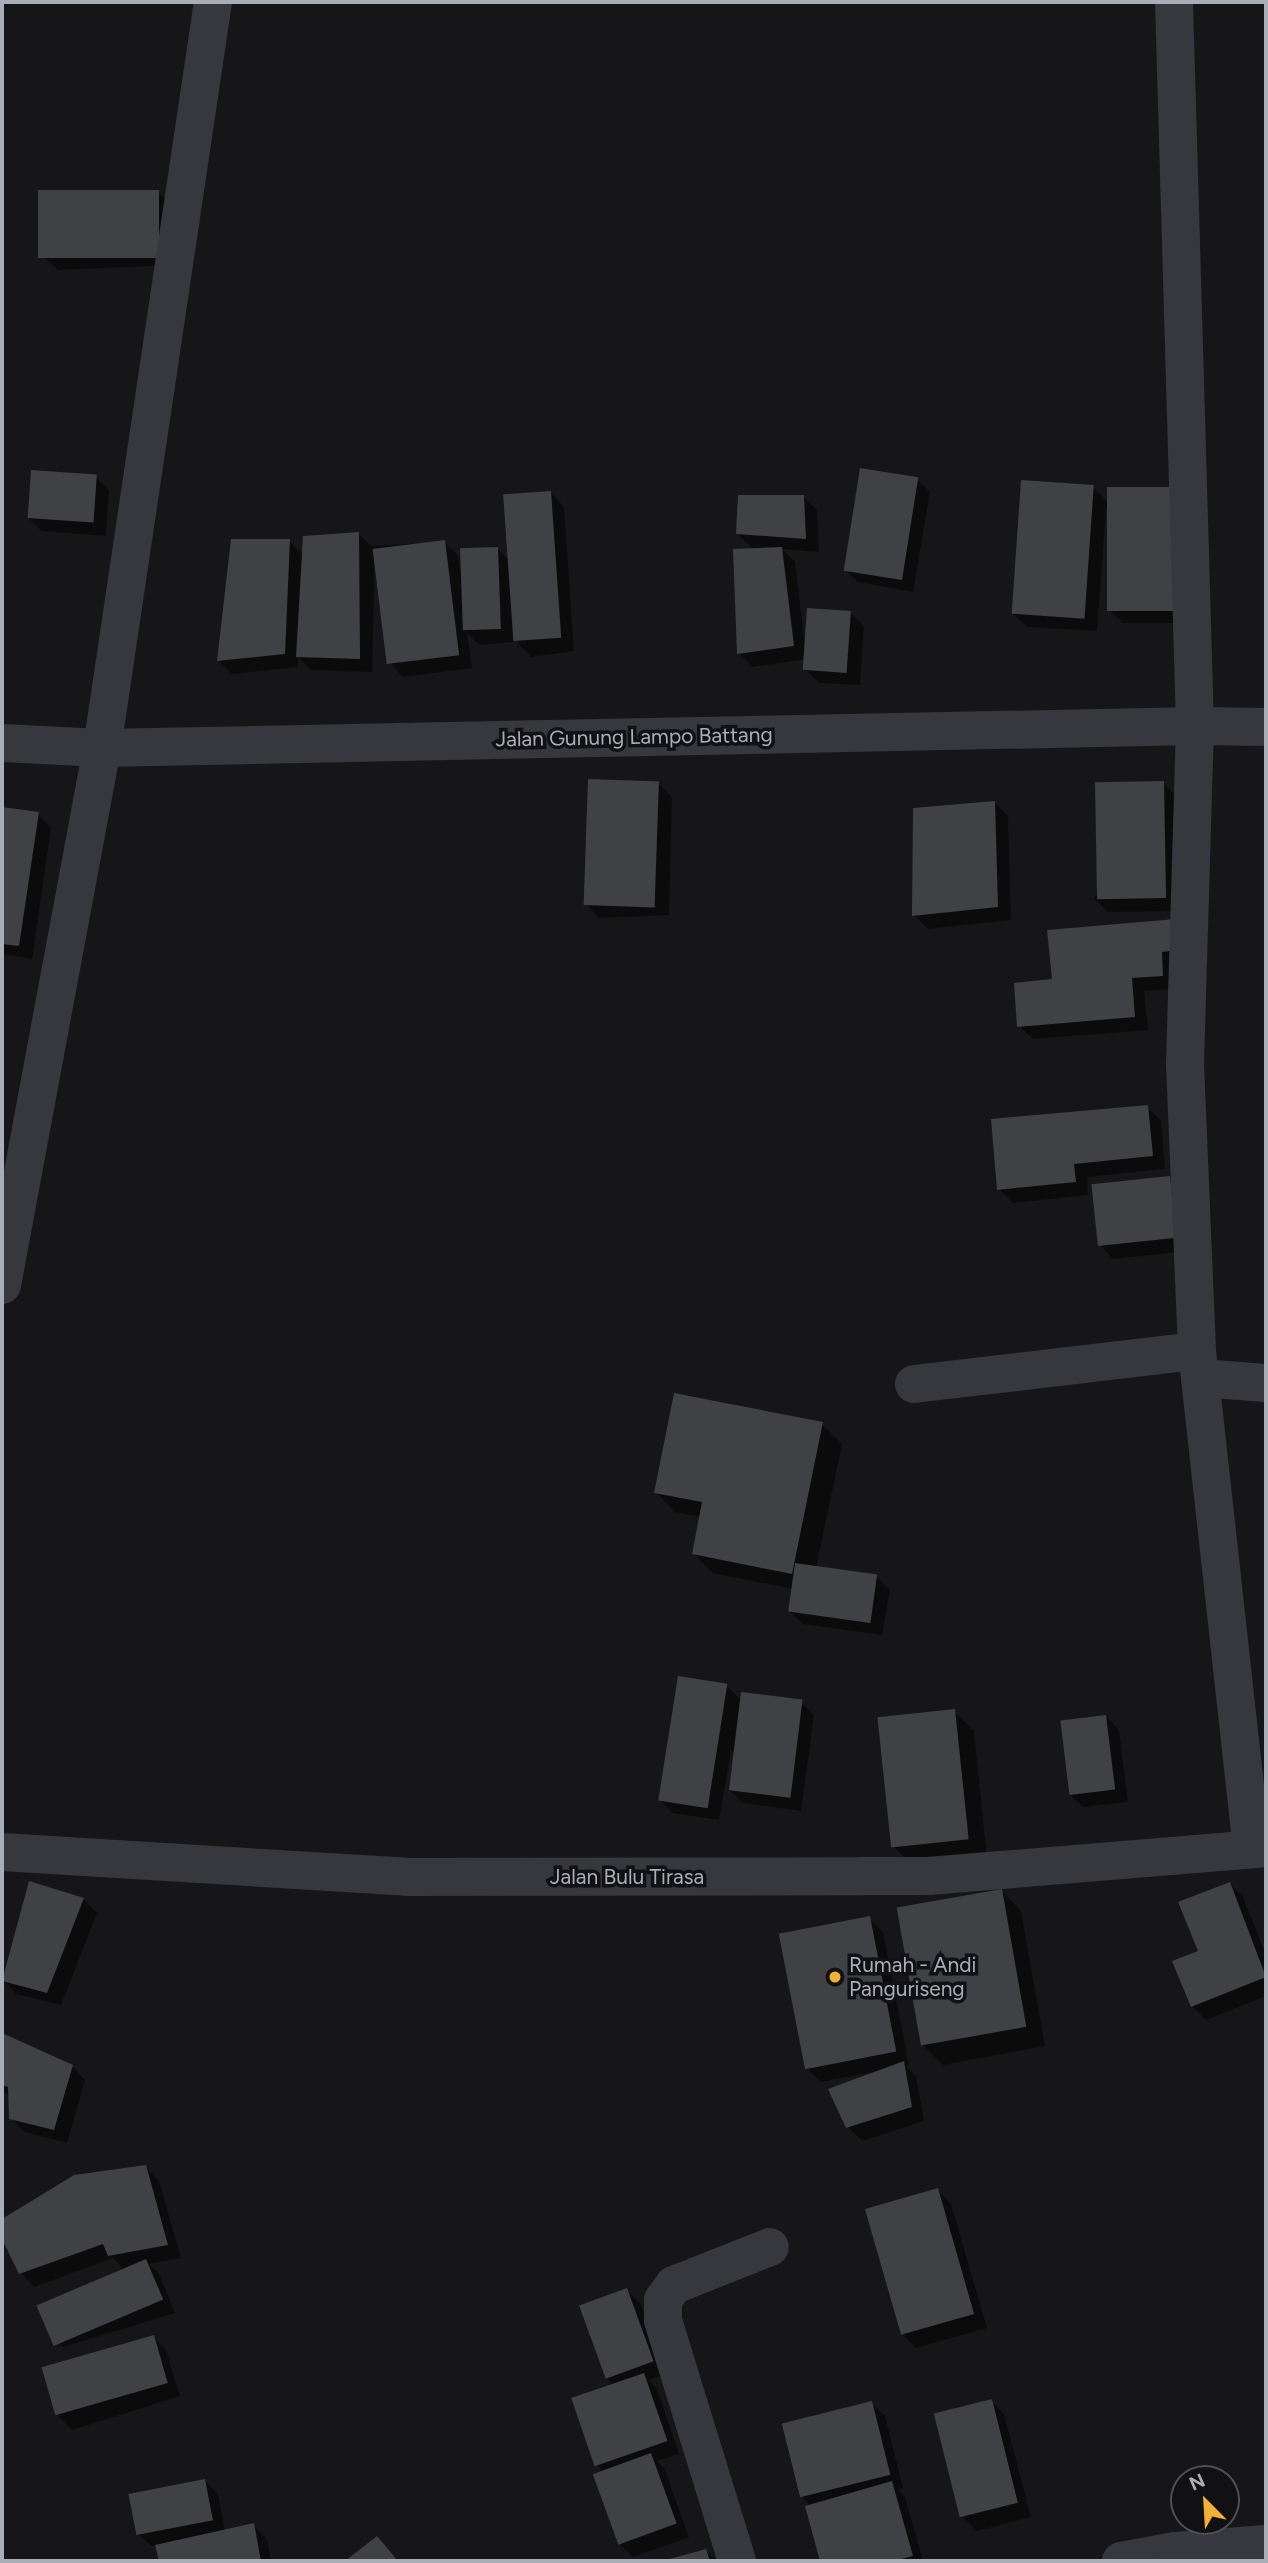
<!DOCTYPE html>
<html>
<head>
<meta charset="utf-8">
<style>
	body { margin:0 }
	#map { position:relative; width:1268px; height:2563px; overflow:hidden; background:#161618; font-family:Figtree,sans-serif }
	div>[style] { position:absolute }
	.shadow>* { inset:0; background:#0007 }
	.building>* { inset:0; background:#404145; transform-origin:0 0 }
	.minor>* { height:38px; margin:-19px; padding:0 19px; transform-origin:19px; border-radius:19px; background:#37383d }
	.dots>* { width:19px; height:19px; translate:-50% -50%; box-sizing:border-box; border:4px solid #111113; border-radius:50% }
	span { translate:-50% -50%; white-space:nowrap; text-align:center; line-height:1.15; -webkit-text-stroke:7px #111113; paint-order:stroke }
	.street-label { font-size:21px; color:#a8adb8 }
	.poi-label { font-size:21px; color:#a8adb8 }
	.left { translate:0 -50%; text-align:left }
	.frame { position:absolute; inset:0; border:4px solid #a8adb8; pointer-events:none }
	.north { position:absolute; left:1170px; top:2465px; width:70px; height:70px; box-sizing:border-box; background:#111113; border:2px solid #4d4f55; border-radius:50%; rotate:336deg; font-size:19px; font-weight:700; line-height:28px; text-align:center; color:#a8adb8 }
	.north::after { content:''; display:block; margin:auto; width:24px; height:32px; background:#f2b134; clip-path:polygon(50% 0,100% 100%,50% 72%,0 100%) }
</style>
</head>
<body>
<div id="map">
	<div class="shadow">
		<div style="clip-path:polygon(158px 192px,172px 206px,178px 265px,58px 270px,44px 257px)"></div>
		<div style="clip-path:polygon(96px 477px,109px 490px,106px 536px,42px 531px,28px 518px)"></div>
		<div style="clip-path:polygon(917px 479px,930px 492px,913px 592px,858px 582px,844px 569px)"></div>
		<div style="clip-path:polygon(1093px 487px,1109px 503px,1187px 623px,1123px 623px,1109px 610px,1109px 508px,1106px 508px,1097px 631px,1027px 627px,1013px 614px)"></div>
		<div style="clip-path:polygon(551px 493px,564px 507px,574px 651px,531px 657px,518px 643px,517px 632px,514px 632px,514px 642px,479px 645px,467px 633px,472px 668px,403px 677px,390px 663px,375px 553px,372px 672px,311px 670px,298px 657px,298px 667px,232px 674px,219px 661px,289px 541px,304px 556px,359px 534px,371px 546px,444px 542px,458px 555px,460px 570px,498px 549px,511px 562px)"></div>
		<div style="clip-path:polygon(804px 497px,817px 510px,819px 552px,782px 549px,795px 562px,805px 646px,850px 612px,864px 626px,860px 685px,819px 683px,805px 669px,806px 659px,753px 667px,739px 653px,754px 550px,737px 533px)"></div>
		<div style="clip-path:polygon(658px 783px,672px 797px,669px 915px,599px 918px,586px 904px)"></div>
		<div style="clip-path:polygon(1163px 783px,1177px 797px,1178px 911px,1108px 912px,1094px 899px)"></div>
		<div style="clip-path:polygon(995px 803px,1008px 816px,1011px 920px,928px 929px,914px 915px)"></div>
		<div style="clip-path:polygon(2px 809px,38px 814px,51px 828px,32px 959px,2px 954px)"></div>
		<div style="clip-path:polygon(1175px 921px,1176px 989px,1144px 991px,1148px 1030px,1033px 1039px,1019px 1026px,1054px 980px)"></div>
		<div style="clip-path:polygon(1147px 1107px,1161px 1120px,1165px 1169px,1087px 1177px,1088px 1195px,1013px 1203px,999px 1189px)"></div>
		<div style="clip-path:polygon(1169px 1178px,1183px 1191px,1189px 1251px,1113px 1259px,1100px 1245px)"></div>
		<div style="clip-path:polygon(822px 1424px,842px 1444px,816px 1568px,876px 1576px,890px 1590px,882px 1635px,803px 1624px,789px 1611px,793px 1589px,713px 1573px,694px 1554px,701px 1517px,675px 1512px,656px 1492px)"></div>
		<div style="clip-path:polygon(726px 1685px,741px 1700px,801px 1702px,814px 1715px,801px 1811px,743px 1803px,729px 1790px,734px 1752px,731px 1751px,719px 1820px,672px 1813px,659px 1799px)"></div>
		<div style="clip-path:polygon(954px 1711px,974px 1731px,987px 1858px,914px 1867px,894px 1847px)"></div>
		<div style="clip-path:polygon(1106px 1716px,1119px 1730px,1128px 1802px,1083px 1807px,1069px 1794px)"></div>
		<div style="clip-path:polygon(30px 1883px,84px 1900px,97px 1913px,61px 2005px,16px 1994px,3px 1980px)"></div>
		<div style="clip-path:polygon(1230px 1884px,1243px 1897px,1266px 1955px,1266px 1996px,1206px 2020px,1192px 2006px,1200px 1952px)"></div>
		<div style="clip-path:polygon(1002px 1891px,1021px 1911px,1045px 2046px,943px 2065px,923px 2045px)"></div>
		<div style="clip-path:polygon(869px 1918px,883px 1932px,909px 2065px,906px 2066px,916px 2076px,924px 2121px,862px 2141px,848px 2127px,873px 2072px,821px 2082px,807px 2069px)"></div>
		<div style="clip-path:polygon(2px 2035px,72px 2066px,85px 2080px,67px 2143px,25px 2132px,11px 2118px,10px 2095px,2px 2091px)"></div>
		<div style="clip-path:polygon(145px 2167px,159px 2181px,181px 2258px,149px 2264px,159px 2274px,175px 2313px,63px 2347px,49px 2334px,122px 2268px,113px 2258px,34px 2287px,21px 2273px,2px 2235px,2px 2221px,74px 2177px)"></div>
		<div style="clip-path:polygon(938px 2190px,951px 2204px,987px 2328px,916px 2348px,903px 2335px)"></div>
		<div style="clip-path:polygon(626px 2290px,640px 2303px,666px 2374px,649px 2380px,657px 2389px,679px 2454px,657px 2461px,664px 2468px,689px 2537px,633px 2557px,620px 2544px,603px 2472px,595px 2463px,614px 2385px,606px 2377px)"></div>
		<div style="clip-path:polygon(153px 2337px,166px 2350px,180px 2396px,72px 2430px,58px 2416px)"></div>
		<div style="clip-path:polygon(991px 2401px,1004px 2414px,1031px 2517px,977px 2531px,964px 2518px)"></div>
		<div style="clip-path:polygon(871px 2403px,885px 2416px,903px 2488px,898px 2489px,905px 2497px,923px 2561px,822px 2561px,807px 2507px,811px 2506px,802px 2497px)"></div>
		<div style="clip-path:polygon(205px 2481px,218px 2494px,225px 2531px,253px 2525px,267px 2539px,271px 2561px,161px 2561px,157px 2545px,151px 2546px,137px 2533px)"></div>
		<div style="clip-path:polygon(706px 2551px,716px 2561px,671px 2561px)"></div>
	</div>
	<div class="building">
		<div style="left:38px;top:190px;width:121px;height:68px"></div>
		<div style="left:860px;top:468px;width:59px;height:104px;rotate:9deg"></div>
		<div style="left:31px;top:470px;width:66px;height:48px;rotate:4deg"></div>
		<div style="left:1021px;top:480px;width:73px;height:134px;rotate:4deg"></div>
		<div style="left:1107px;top:487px;width:67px;height:124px"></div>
		<div style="left:551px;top:491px;width:147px;height:48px;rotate:86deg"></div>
		<div style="clip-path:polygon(738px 495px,804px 495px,806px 539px,736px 534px)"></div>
		<div style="clip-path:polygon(359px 532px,360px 659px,296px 657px,303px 536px)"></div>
		<div style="clip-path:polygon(231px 539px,290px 539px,285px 654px,217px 661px)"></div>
		<div style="left:445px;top:540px;width:116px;height:73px;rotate:83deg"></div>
		<div style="left:498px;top:547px;width:82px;height:38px;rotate:88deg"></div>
		<div style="clip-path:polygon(782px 547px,794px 646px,737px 654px,733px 549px)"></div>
		<div style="left:807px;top:608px;width:44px;height:62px;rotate:4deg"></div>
		<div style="left:588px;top:779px;width:71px;height:126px;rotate:2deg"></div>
		<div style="left:1164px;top:781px;width:117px;height:69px;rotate:89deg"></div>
		<div style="clip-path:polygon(995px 801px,998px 907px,912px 916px,913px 808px)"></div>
		<div style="clip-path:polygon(2px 807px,39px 812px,19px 946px,2px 944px)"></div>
		<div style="clip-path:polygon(1176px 919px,1178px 950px,1162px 952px,1163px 976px,1132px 978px,1135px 1017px,1017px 1027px,1014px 983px,1052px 979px,1047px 930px)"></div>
		<div style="clip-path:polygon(1148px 1105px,1153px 1156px,1074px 1164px,1076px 1182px,997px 1190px,991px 1119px)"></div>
		<div style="left:1170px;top:1176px;width:62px;height:79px;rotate:84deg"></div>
		<div style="clip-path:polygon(674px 1393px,823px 1422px,792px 1574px,692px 1554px,702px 1502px,654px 1493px)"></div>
		<div style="left:795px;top:1563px;width:83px;height:49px;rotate:8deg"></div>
		<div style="left:678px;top:1676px;width:50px;height:126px;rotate:9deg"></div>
		<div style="left:741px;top:1692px;width:62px;height:99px;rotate:7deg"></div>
		<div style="left:955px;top:1709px;width:131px;height:78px;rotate:84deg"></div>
		<div style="left:1106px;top:1715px;width:75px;height:46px;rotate:83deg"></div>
		<div style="clip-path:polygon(29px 1881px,84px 1898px,47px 1993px,2px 1981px)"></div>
		<div style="clip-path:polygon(1230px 1882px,1266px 1977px,1191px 2007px,1172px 1961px,1198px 1951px,1178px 1902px)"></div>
		<div style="left:1002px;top:1889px;width:140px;height:107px;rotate:80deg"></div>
		<div style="left:870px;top:1916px;width:138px;height:93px;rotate:79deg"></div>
		<div style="clip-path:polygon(2px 2033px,73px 2065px,54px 2130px,9px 2119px,8px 2087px,2px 2085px)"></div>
		<div style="clip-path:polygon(904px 2061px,912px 2107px,846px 2128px,828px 2089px)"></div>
		<div style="clip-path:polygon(146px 2165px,168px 2245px,108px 2256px,103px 2244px,19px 2274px,2px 2239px,2px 2219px,74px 2175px)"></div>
		<div style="left:938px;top:2188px;width:131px;height:76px;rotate:74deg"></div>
		<div style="left:146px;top:2259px;width:44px;height:119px;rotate:67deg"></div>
		<div style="left:627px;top:2288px;width:78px;height:51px;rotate:70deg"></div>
		<div style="left:154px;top:2335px;width:50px;height:117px;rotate:74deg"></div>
		<div style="left:644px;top:2373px;width:72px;height:77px;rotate:71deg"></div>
		<div style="left:992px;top:2399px;width:107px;height:60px;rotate:76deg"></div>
		<div style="left:872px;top:2401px;width:76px;height:93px;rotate:76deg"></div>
		<div style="left:651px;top:2453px;width:75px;height:62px;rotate:70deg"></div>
		<div style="left:205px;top:2479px;width:42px;height:78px;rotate:79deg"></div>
		<div style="clip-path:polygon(892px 2481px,913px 2556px,894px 2561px,820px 2561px,805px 2506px)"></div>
		<div style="clip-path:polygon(254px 2523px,261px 2561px,159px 2561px,155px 2545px)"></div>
		<div style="clip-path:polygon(377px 2536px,398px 2561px,345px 2561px)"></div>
		<div style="clip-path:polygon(706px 2549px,710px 2561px,667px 2561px,666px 2560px)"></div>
	</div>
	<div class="minor">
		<div style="left:1174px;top:2px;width:724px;rotate:88.34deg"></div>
		<div style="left:1195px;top:726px;width:338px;rotate:91.7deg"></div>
		<div style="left:1185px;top:1064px;width:287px;rotate:87.6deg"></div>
		<div style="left:1197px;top:1351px;width:499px;rotate:83.7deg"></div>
		<div style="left:2px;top:743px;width:100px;rotate:2.9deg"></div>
		<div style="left:102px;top:748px;width:1093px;rotate:-1.15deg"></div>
		<div style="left:1195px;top:726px;width:71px;rotate:0.8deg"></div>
		<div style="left:2px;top:1285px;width:546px;rotate:-79.45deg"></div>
		<div style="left:102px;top:748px;width:754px;rotate:-81.54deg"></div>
		<div style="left:1200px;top:1378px;width:66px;rotate:4.3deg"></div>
		<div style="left:914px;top:1384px;width:285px;rotate:-6.7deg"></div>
		<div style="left:2px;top:1852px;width:406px;rotate:3.5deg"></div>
		<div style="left:407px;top:1877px;width:457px;rotate:-0.1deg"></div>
		<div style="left:864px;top:1876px;width:64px"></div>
		<div style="left:928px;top:1876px;width:339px;rotate:-4.7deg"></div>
		<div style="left:737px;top:2561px;width:252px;rotate:-107.1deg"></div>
		<div style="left:663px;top:2320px;width:20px;rotate:-90deg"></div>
		<div style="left:663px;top:2300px;width:19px;rotate:-54deg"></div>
		<div style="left:674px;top:2285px;width:103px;rotate:-21.6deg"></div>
		<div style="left:1121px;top:2561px;width:55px;rotate:-10.5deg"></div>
		<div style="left:1175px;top:2551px;width:91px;rotate:-4.4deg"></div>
	</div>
	<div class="dots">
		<div style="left:835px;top:1977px;background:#f2b134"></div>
	</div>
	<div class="street-label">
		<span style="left:634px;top:737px;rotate:-1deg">Jalan Gunung Lampo Battang</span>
		<span style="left:627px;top:1877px">Jalan Bulu Tirasa</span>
	</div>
	<div class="poi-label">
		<span class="left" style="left:849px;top:1977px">Rumah - Andi<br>Panguriseng</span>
	</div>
	<div class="frame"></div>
	<div class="north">N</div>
</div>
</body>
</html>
